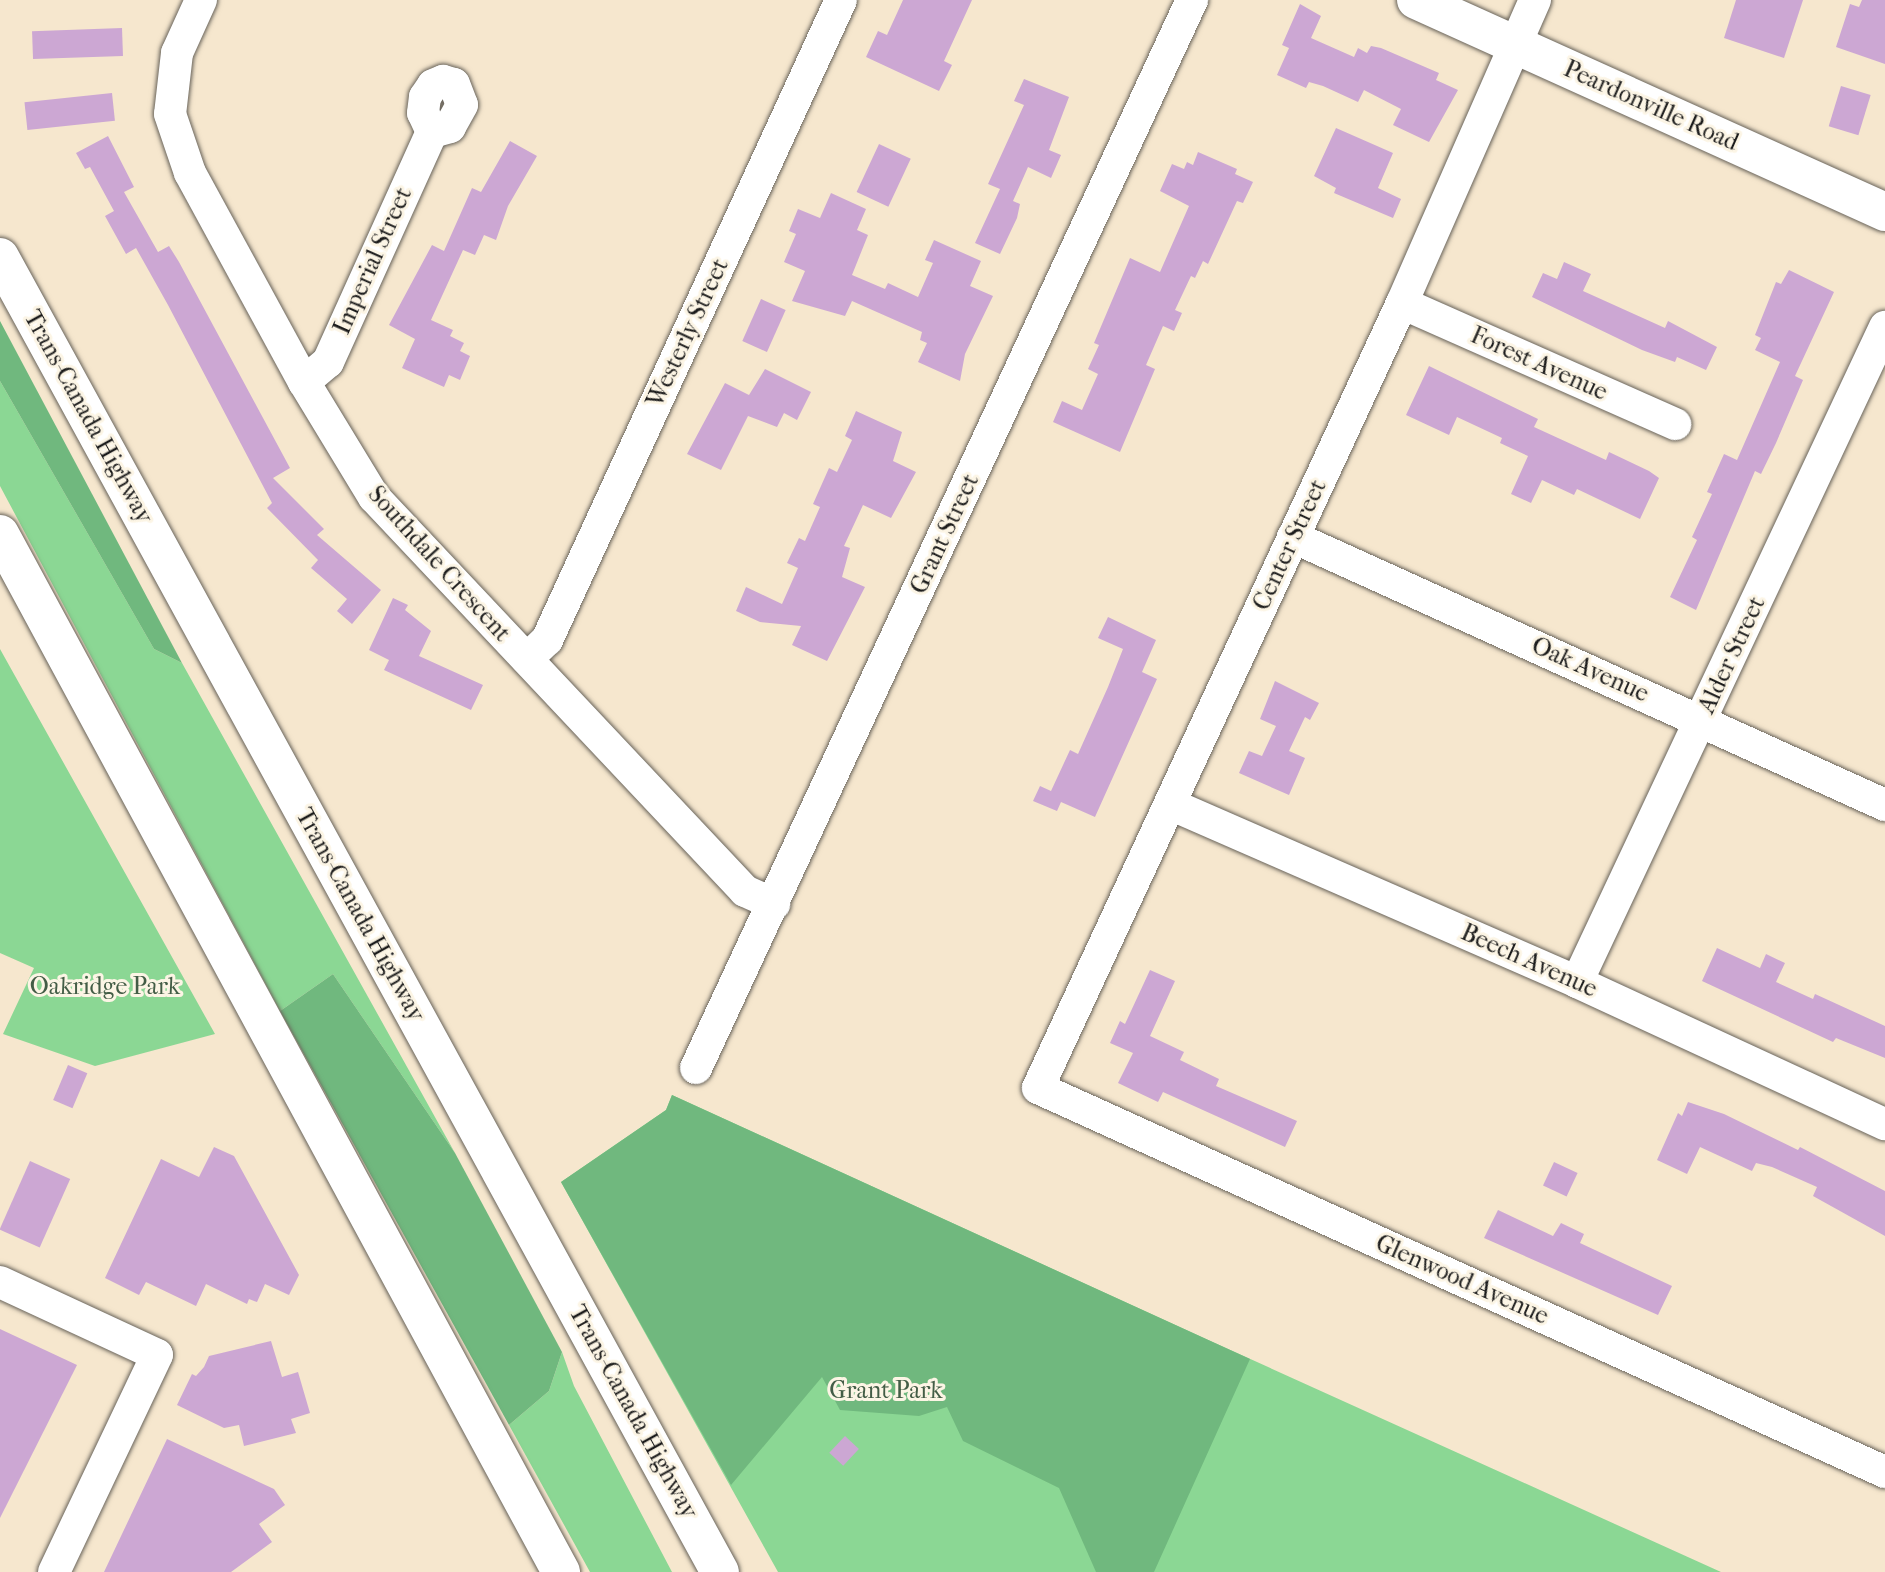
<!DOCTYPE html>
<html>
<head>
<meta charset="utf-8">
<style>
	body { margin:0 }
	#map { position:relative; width:1885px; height:1572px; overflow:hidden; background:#f6e7ce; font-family:"IM FELL French Canon",serif }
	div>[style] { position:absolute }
	.green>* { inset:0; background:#8bd794 }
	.forest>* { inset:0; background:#70b87e }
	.building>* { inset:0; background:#cca7d3; transform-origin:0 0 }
	.roads { filter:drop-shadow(0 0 2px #68635a) drop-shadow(0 0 2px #68635a) }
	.minor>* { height:32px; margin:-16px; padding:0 16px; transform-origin:16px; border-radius:16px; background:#fff }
	.major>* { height:38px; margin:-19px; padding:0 19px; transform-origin:19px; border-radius:19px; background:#fff }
	.highway>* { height:38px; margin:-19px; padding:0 19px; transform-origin:19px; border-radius:19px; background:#fff }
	span { translate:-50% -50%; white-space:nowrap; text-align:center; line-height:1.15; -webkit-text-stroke:6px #fcf5e5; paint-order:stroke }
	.street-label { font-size:24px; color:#1c1c1c }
	.park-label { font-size:24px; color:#435d46 }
</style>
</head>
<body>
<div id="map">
	<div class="green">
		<div style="clip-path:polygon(0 381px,154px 649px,182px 663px,455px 1153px,333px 974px,280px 1011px,0 486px)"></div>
		<div style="clip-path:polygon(0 649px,215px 1034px,95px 1066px,3px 1034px,34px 968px,0 953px)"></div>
		<div style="clip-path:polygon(672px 1095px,1206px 1339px,1721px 1572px,778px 1572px,561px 1182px,666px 1110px)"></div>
		<div style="clip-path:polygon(562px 1352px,574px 1386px,672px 1572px,590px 1572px,509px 1425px,549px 1391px)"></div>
	</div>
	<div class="forest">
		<div style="clip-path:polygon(0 321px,182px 663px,154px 649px,0 381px)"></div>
		<div style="clip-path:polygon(333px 974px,455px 1153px,562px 1352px,549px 1391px,509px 1425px,280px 1011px)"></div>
		<div style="clip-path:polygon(672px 1095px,1250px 1359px,1154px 1572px,1096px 1572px,1059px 1488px,963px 1441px,947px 1407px,919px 1416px,840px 1410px,822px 1377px,731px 1485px,561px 1182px,666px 1110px)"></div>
	</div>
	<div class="building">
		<div style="clip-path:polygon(903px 0,972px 0,944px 61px,952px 65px,939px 91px,866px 57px,878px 31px,887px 35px)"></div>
		<div style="clip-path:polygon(1736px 0,1803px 0,1784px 58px,1724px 38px)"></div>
		<div style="clip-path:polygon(1862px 0,1885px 0,1885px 64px,1836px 47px,1850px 4px,1859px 7px)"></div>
		<div style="clip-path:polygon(1300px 4px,1321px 16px,1311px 38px,1354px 57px,1358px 48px,1367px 53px,1371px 46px,1381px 48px,1439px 73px,1436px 80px,1458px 90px,1429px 142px,1393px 125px,1401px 109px,1364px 90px,1358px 102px,1323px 86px,1309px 82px,1306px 88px,1277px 75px,1289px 48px,1282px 45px)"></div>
		<div style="left:122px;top:28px;width:28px;height:90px;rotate:88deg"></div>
		<div style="clip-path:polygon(1024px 79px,1069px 97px,1049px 150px,1061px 155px,1051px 178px,1028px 167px,1013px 201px,1020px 204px,1017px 218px,1000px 254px,975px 243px,1000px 189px,988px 184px,1024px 105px,1014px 101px)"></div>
		<div style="left:1841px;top:86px;width:31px;height:42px;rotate:17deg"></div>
		<div style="left:112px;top:93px;width:28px;height:88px;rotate:84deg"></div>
		<div style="clip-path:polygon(1336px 128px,1393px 153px,1378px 188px,1401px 199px,1393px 218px,1334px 193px,1336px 188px,1314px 176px)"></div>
		<div style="clip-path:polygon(108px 136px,134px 187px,124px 192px,158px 252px,169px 246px,179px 262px,290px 468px,273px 478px,324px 529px,317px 535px,381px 590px,352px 624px,337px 611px,347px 599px,311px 568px,318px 560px,267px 508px,272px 503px,168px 305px,136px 248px,126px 254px,105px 216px,114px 211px,90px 167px,85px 169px,76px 153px)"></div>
		<div style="clip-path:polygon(510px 141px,537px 156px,508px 206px,496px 240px,484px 235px,475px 255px,463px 250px,431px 320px,453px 330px,450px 336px,464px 343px,460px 351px,470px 356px,460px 380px,449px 375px,444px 387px,402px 368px,415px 339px,389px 325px,432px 245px,444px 251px,472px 188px,481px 192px)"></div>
		<div style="left:879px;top:144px;width:35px;height:53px;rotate:25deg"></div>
		<div style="clip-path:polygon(1198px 152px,1237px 169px,1235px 174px,1253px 182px,1243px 203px,1237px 201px,1208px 264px,1203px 261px,1195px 278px,1191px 276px,1175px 310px,1182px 313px,1174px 331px,1163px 326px,1146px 365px,1155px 369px,1120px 452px,1053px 422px,1062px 401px,1082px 410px,1098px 374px,1088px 369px,1099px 345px,1094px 343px,1130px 258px,1160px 272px,1189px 206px,1160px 191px,1172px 164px,1184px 169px,1187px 162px,1193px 165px)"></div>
		<div style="clip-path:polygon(831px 193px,866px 209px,857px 230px,868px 235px,852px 275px,885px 289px,888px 283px,918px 297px,933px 263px,925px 260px,934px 240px,981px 261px,970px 286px,993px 296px,965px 354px,960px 381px,918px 362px,927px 343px,920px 340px,922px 332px,852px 301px,845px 316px,792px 301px,805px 271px,784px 262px,796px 234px,789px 231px,798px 209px,820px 218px)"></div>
		<div style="clip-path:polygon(1564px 262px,1591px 274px,1583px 291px,1665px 328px,1668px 321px,1717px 347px,1706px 370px,1677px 357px,1675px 362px,1642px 350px,1532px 297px,1543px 273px,1557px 279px)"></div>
		<div style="clip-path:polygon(1789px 270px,1834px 292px,1795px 376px,1803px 380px,1776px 443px,1761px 474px,1755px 471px,1696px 610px,1670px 597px,1697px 540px,1692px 537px,1712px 494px,1707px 492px,1724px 454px,1737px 460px,1780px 362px,1755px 350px,1761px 338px,1755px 335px,1776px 282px,1781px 284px)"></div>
		<div style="left:761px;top:299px;width:27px;height:46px;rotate:24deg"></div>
		<div style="clip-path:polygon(1429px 366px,1538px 419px,1534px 427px,1606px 460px,1609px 452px,1649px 471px,1659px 478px,1640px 519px,1577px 489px,1574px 495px,1542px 480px,1531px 503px,1511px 494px,1528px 456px,1500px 443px,1502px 438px,1457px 417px,1449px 435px,1406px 415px)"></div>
		<div style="clip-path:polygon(765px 369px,811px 392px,797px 420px,784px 413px,777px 427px,748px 416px,721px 470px,687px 454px,725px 383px,749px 395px)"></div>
		<div style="clip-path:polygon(856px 411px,902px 432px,893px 461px,916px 472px,891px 518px,863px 505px,844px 546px,850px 548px,842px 577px,865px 587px,827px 661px,792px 645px,801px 626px,760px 622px,736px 611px,746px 587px,782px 604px,798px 568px,787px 563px,799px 538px,805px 541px,820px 507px,813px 504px,829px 468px,837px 472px,852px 440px,845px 436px)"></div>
		<div style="clip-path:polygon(393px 598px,408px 605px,405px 610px,431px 631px,419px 656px,483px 685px,471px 710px,384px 670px,389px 660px,369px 650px)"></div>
		<div style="clip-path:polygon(1108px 617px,1156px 640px,1142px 672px,1157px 679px,1095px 817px,1061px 802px,1057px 811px,1033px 801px,1040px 786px,1051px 791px,1070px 750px,1078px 754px,1108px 687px,1123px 649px,1098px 638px)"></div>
		<div style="clip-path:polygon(1275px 681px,1319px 703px,1310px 720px,1305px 717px,1289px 751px,1305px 758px,1289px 795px,1239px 773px,1249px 751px,1262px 756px,1276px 726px,1260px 719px)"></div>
		<div style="clip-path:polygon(1717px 948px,1760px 968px,1766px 954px,1785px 963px,1776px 982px,1813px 999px,1815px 994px,1885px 1026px,1885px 1058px,1836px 1038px,1833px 1042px,1702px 981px)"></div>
		<div style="clip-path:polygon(1150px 970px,1175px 981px,1150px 1036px,1184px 1052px,1180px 1060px,1219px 1079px,1216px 1086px,1297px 1121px,1285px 1147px,1163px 1092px,1158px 1102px,1118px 1083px,1133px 1053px,1110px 1043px,1120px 1021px,1125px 1024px)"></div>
		<div style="left:68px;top:1065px;width:21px;height:38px;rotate:23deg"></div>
		<div style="clip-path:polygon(1688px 1102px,1724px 1114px,1798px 1150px,1800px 1147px,1885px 1191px,1885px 1236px,1813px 1196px,1817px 1187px,1772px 1167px,1756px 1163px,1752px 1171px,1700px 1147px,1687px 1174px,1657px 1160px,1678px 1113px,1682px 1116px)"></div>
		<div style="clip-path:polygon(214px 1147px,234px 1156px,299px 1275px,289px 1295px,265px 1284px,257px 1302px,249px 1299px,247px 1304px,206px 1284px,196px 1306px,146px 1282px,139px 1295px,105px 1278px,161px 1159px,199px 1177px)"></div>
		<div style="left:30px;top:1161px;width:44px;height:75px;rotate:24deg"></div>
		<div style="left:1554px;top:1162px;width:26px;height:26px;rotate:25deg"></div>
		<div style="clip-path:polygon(1498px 1210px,1553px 1236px,1561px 1223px,1584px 1234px,1580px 1243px,1672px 1286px,1658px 1315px,1484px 1238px)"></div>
		<div style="clip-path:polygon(0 1329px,77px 1365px,0 1518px)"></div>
		<div style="clip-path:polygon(271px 1341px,282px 1377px,298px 1372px,310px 1413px,291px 1419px,296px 1433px,244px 1446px,239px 1425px,224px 1428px,177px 1405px,192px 1374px,196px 1376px,204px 1367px,209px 1356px)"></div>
		<div style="left:845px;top:1436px;width:19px;height:23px;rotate:43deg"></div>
		<div style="clip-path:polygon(167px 1439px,274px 1489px,285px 1505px,259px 1524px,272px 1542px,231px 1572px,104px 1572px)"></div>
	</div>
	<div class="roads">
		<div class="minor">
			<div style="left:201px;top:0;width:58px;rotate:114.4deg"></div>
			<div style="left:177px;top:53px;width:61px;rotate:96.5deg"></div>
			<div style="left:170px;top:114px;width:62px;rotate:71.3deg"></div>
			<div style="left:190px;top:173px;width:238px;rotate:61.4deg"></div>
			<div style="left:304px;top:382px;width:135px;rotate:58.7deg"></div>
			<div style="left:374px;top:497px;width:541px;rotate:46.72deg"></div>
			<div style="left:745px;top:891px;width:32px;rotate:24deg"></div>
			<div style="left:1535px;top:0;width:331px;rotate:113.7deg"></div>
			<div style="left:1402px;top:303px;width:865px;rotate:114.88deg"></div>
			<div style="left:1038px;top:1088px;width:930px;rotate:24.39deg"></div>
			<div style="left:443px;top:81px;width:11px;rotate:15deg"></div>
			<div style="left:454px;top:84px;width:22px;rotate:69deg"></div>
			<div style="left:462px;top:105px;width:25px;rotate:119deg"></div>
			<div style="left:450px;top:127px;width:19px;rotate:164deg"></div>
			<div style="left:432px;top:132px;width:21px;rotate:-115deg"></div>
			<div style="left:423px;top:113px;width:16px;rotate:-83deg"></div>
			<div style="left:425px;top:97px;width:14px;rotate:-56deg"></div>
			<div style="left:433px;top:85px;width:11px;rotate:-22deg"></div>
			<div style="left:1402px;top:303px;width:299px;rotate:23.9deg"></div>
			<div style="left:304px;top:382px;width:31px;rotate:-40deg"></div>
			<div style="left:328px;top:362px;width:252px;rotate:-65.7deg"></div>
			<div style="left:1293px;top:537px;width:650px;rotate:24.36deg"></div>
			<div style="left:527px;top:659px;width:28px;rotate:-44deg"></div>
			<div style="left:547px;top:640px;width:704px;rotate:-65.33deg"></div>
			<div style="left:1170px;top:804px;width:444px;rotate:23.6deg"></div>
			<div style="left:1577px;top:982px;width:339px;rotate:24.8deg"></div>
			<div style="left:1577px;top:982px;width:724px;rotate:-64.82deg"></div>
			<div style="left:696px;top:1068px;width:1178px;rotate:-65.09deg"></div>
			<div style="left:0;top:1282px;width:173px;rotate:24.9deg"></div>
			<div style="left:157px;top:1355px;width:240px;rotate:115.4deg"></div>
		</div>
		<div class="major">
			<div style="left:1416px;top:0;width:515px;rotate:24.32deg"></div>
		</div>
		<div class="highway">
			<div style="left:0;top:257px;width:1499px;rotate:61.3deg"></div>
			<div style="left:0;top:534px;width:1180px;rotate:61.61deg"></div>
		</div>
	</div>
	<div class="street-label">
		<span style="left:1651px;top:106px;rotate:24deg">Peardonville Road</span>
		<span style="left:373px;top:261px;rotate:-66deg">Imperial Street</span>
		<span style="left:688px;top:333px;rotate:-65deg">Westerly Street</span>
		<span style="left:1539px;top:364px;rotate:24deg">Forest Avenue</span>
		<span style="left:88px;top:417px;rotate:61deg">Trans-Canada Highway</span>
		<span style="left:945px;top:534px;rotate:-65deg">Grant Street</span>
		<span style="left:1290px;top:545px;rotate:-65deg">Center Street</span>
		<span style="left:439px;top:564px;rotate:48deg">Southdale Crescent</span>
		<span style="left:1732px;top:655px;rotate:-65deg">Alder Street</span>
		<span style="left:1590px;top:670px;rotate:24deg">Oak Avenue</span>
		<span style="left:360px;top:915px;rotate:61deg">Trans-Canada Highway</span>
		<span style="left:1529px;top:961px;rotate:24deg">Beech Avenue</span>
		<span style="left:1462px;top:1280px;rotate:24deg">Glenwood Avenue</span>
		<span style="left:633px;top:1412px;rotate:61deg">Trans-Canada Highway</span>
	</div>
	<div class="park-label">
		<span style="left:105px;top:987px">Oakridge Park</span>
		<span style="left:886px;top:1391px">Grant Park</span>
	</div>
</div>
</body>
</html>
